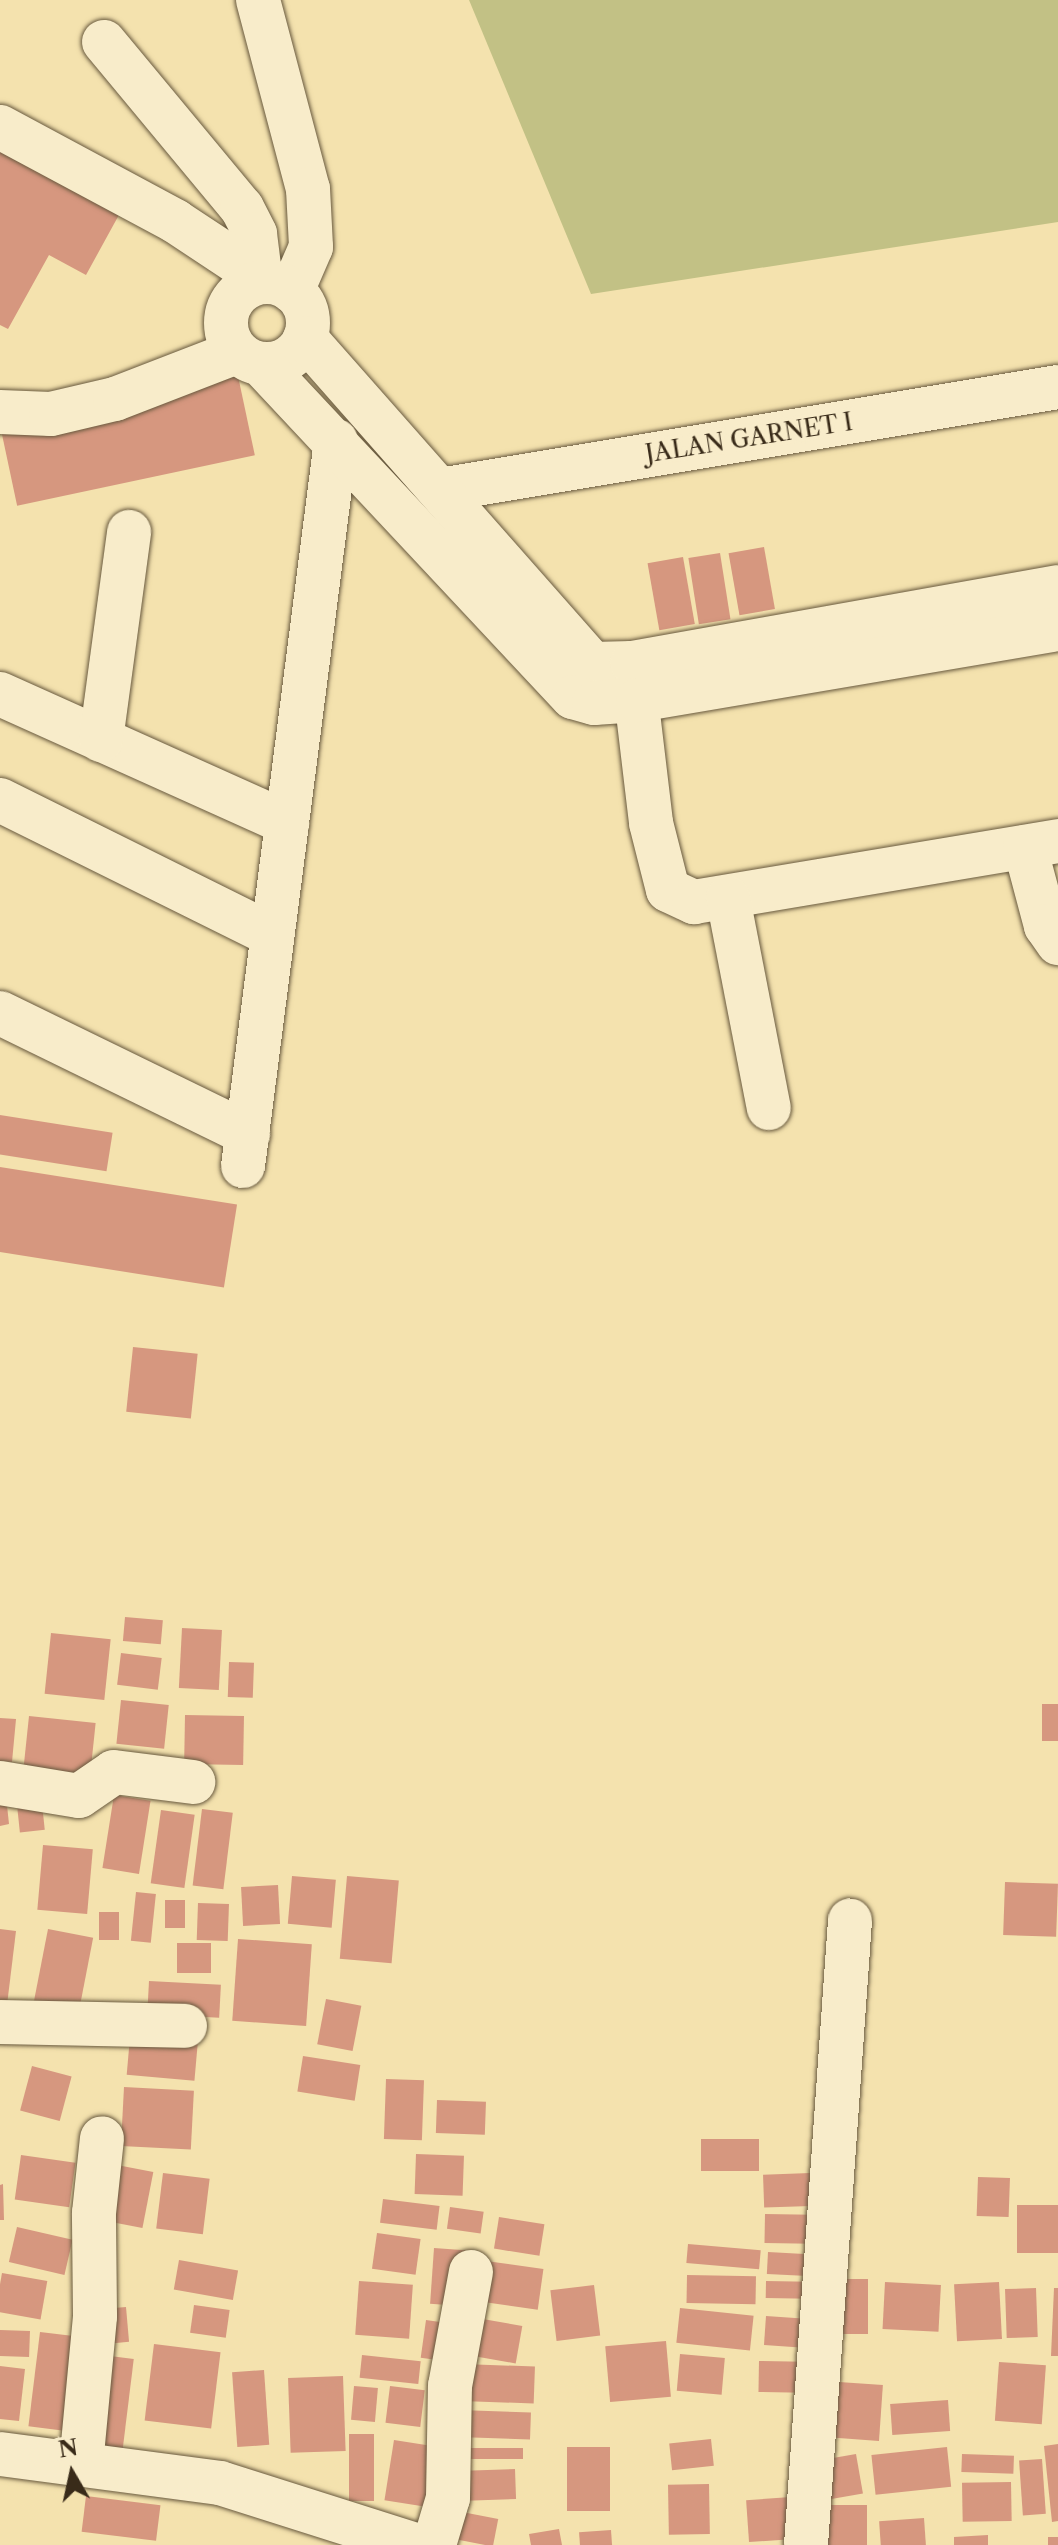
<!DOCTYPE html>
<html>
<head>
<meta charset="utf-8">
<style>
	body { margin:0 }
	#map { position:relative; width:1058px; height:2545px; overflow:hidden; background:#f4e2ae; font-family:"Libre Caslon Text",serif }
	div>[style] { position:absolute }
	.green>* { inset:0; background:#c2c185 }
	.building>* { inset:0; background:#d6977f; transform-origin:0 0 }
	.roads { filter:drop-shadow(0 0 2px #68593e) drop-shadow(0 0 2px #68593e) }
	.street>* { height:44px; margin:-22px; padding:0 22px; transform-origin:22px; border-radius:22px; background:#f8ecca }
	.secondary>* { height:44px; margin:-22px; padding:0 22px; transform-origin:22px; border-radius:22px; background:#f8ecca }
	.secondary>.ring { margin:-22px; padding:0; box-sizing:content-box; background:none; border:44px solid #f8ecca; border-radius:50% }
	span { translate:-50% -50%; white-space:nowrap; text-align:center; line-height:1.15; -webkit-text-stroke:7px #f8ecca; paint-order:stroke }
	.street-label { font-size:24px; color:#392b19 }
	.north { position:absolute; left:32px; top:2433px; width:80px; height:80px; -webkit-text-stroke:6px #f8ecca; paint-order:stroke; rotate:351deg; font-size:22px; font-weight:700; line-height:32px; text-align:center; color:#392b19 }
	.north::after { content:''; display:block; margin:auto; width:28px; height:36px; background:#392b19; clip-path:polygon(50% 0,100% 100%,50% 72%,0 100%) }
</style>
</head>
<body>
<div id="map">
	<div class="green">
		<div style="clip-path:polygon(469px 0,1058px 0,1058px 222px,591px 294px)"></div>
	</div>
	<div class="building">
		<div style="clip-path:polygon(0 147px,120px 213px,86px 275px,49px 255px,8px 329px,0 325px)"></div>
		<div style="left:238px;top:376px;width:81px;height:243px;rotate:78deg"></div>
		<div style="left:764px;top:547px;width:63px;height:36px;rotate:80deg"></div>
		<div style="left:720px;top:553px;width:67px;height:32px;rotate:81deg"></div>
		<div style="left:683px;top:557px;width:68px;height:36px;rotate:80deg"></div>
		<div style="left:0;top:1115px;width:114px;height:39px;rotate:9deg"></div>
		<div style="left:0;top:1167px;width:240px;height:84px;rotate:9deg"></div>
		<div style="left:133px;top:1347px;width:65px;height:65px;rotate:6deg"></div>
		<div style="left:125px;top:1617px;width:38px;height:24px;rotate:5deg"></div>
		<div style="left:182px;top:1628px;width:40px;height:60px;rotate:3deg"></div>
		<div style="left:51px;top:1633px;width:60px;height:61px;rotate:6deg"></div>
		<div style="left:121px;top:1653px;width:41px;height:32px;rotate:7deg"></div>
		<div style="left:229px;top:1662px;width:25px;height:35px;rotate:2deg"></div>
		<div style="left:121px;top:1700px;width:48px;height:44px;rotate:6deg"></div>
		<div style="left:1042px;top:1704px;width:16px;height:37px"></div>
		<div style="left:185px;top:1715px;width:59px;height:49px;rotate:1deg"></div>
		<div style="left:29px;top:1716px;width:67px;height:52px;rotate:6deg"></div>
		<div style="clip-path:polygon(0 1718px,16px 1719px,12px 1762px,0 1761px)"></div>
		<div style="clip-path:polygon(0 1787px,5px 1787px,9px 1824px,0 1826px)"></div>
		<div style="left:41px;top:1794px;width:36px;height:25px;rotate:84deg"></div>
		<div style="left:114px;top:1795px;width:37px;height:74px;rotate:9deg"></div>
		<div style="left:202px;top:1809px;width:31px;height:77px;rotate:7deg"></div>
		<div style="left:161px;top:1810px;width:34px;height:74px;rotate:8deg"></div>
		<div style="left:43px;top:1845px;width:50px;height:65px;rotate:5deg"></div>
		<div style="left:292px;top:1876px;width:44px;height:48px;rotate:5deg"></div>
		<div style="left:347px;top:1876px;width:52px;height:83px;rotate:5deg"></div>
		<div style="left:1005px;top:1882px;width:53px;height:53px;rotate:2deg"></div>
		<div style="left:278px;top:1885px;width:39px;height:37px;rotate:87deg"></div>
		<div style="left:136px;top:1892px;width:20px;height:49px;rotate:6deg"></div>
		<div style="left:165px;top:1900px;width:20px;height:28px"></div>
		<div style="left:198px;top:1903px;width:31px;height:37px;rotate:2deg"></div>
		<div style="left:99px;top:1912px;width:20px;height:28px"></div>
		<div style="clip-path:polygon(0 1929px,16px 1931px,7px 2005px,0 2004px)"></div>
		<div style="left:48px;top:1929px;width:46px;height:76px;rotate:11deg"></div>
		<div style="left:238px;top:1939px;width:74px;height:82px;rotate:4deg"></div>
		<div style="left:177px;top:1943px;width:34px;height:30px"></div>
		<div style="left:149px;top:1981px;width:72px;height:33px;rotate:3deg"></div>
		<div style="left:326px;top:1999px;width:36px;height:46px;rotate:11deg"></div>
		<div style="left:130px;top:2037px;width:68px;height:38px;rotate:5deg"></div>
		<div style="left:303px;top:2056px;width:58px;height:36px;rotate:9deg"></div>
		<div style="left:32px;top:2066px;width:41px;height:46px;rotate:15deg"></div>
		<div style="left:386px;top:2079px;width:38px;height:60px;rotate:2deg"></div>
		<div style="left:124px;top:2087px;width:70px;height:59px;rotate:3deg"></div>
		<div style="left:437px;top:2100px;width:49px;height:33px;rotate:2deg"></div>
		<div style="left:701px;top:2139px;width:58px;height:32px"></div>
		<div style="left:416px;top:2154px;width:48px;height:40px;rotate:2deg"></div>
		<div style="left:21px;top:2155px;width:55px;height:45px;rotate:8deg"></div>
		<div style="left:117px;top:2165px;width:37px;height:57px;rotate:11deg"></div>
		<div style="left:163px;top:2173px;width:47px;height:56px;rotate:7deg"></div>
		<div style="left:810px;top:2173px;width:33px;height:47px;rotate:88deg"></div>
		<div style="left:978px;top:2177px;width:32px;height:39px;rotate:2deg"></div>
		<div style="clip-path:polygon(3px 2184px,4px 2220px,0 2220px,0 2185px)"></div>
		<div style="left:383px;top:2199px;width:57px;height:24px;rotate:7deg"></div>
		<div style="left:1017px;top:2205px;width:41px;height:48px"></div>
		<div style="left:450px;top:2207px;width:34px;height:22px;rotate:8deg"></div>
		<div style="left:765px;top:2214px;width:47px;height:29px;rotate:1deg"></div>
		<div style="left:499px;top:2217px;width:46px;height:32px;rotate:9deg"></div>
		<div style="left:17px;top:2227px;width:57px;height:36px;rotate:13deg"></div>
		<div style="left:377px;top:2233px;width:44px;height:36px;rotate:8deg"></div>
		<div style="left:688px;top:2244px;width:73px;height:19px;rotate:5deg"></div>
		<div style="left:434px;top:2248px;width:31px;height:56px;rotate:4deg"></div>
		<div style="left:768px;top:2252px;width:41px;height:22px;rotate:3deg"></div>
		<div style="left:179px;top:2260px;width:60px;height:30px;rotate:10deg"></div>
		<div style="left:486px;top:2261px;width:58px;height:41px;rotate:8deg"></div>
		<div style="left:2px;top:2273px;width:46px;height:39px;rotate:10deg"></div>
		<div style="left:687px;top:2275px;width:69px;height:28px;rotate:1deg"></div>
		<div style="left:836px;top:2279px;width:32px;height:55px"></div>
		<div style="left:359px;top:2281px;width:54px;height:54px;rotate:4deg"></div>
		<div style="left:766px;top:2281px;width:43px;height:17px;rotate:1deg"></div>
		<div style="left:885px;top:2282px;width:56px;height:47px;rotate:3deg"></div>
		<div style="left:999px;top:2282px;width:57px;height:45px;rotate:87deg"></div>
		<div style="left:594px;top:2285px;width:51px;height:44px;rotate:83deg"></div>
		<div style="left:1036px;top:2288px;width:49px;height:31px;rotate:88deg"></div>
		<div style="clip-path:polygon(1054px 2288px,1058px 2288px,1058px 2356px,1051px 2356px)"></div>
		<div style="left:194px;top:2305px;width:36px;height:28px;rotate:8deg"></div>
		<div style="left:126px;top:2307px;width:35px;height:21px;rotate:85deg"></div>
		<div style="left:680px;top:2308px;width:74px;height:35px;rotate:6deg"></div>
		<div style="left:766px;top:2316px;width:40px;height:29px;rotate:4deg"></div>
		<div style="left:477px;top:2318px;width:46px;height:38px;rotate:10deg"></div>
		<div style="left:426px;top:2320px;width:28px;height:38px;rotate:8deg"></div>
		<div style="left:0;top:2330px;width:30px;height:26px;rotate:2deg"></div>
		<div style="left:40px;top:2332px;width:40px;height:95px;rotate:7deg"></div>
		<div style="left:666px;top:2341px;width:56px;height:61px;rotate:85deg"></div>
		<div style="left:154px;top:2344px;width:67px;height:77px;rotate:7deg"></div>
		<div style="left:680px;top:2354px;width:45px;height:37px;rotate:5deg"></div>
		<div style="left:102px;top:2355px;width:32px;height:95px;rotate:7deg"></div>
		<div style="left:362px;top:2355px;width:59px;height:23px;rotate:6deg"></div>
		<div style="left:759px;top:2361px;width:45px;height:31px;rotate:1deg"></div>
		<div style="left:999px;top:2362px;width:47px;height:59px;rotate:4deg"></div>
		<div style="left:463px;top:2364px;width:72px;height:37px;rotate:2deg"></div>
		<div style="clip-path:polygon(0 2366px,25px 2369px,19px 2421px,0 2419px)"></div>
		<div style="left:264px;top:2370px;width:75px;height:32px;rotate:86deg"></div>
		<div style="left:343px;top:2376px;width:75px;height:55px;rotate:88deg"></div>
		<div style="left:839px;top:2382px;width:44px;height:56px;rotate:4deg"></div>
		<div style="left:354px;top:2386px;width:24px;height:34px;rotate:5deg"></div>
		<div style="left:390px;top:2386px;width:35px;height:37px;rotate:7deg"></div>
		<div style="left:948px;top:2400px;width:31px;height:58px;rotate:86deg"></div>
		<div style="left:459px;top:2410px;width:72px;height:27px;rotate:2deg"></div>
		<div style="left:349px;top:2434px;width:25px;height:67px"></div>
		<div style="left:711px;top:2439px;width:27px;height:42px;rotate:84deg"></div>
		<div style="left:394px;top:2440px;width:50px;height:61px;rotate:9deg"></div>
		<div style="clip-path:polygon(1058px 2444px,1058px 2521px,1052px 2522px,1044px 2446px)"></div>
		<div style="left:567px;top:2447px;width:43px;height:64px"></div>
		<div style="left:947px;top:2447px;width:40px;height:76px;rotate:84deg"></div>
		<div style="left:465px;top:2448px;width:58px;height:11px"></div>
		<div style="left:856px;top:2454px;width:40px;height:32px;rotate:80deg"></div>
		<div style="left:962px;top:2454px;width:52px;height:18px;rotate:2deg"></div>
		<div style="left:1042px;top:2459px;width:55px;height:23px;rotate:86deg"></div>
		<div style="left:515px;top:2469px;width:30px;height:50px;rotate:88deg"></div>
		<div style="left:1011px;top:2482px;width:39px;height:49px;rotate:89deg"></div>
		<div style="left:709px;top:2484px;width:50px;height:41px;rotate:89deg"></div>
		<div style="left:86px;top:2496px;width:75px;height:36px;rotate:7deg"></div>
		<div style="left:791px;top:2497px;width:42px;height:45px;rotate:86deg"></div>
		<div style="left:867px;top:2505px;width:40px;height:47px;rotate:90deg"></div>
		<div style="left:457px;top:2511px;width:42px;height:28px;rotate:11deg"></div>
		<div style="left:924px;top:2518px;width:27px;height:45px;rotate:86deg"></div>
		<div style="clip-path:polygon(559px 2529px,562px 2545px,531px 2545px,529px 2534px)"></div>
		<div style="left:611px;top:2530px;width:15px;height:32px;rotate:86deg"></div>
		<div style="clip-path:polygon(988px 2535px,988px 2545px,954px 2545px,954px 2537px)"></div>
		<div style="left:1048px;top:2537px;width:10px;height:8px"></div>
	</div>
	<div class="roads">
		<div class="street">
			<div style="left:258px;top:0;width:196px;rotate:75.2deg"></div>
			<div style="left:308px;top:189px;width:58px;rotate:87deg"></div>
			<div style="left:311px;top:247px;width:48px;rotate:113.4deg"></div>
			<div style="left:104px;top:42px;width:216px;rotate:50.3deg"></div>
			<div style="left:242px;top:208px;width:29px;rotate:63deg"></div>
			<div style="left:255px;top:234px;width:40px;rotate:82.9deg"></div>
			<div style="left:0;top:127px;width:199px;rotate:28.2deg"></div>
			<div style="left:175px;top:221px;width:110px;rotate:33.5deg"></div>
			<div style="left:440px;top:490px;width:627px;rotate:-9.46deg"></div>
			<div style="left:632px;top:663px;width:161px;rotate:83.2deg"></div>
			<div style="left:651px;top:823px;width:69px;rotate:75.8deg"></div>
			<div style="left:668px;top:890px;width:29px;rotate:25deg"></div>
			<div style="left:694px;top:902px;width:369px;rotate:-9.5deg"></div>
			<div style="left:0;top:694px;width:315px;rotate:24.2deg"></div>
			<div style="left:101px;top:740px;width:210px;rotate:-82.3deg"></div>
			<div style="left:0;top:800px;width:304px;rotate:26.4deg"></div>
			<div style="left:1025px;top:847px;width:82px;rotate:75.1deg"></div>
			<div style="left:1046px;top:926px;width:21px;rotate:55deg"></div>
			<div style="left:728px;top:898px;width:214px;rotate:79deg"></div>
			<div style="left:0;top:1013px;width:276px;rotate:26deg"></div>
			<div style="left:243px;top:1166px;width:731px;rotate:-82.69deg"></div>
			<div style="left:0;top:1783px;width:80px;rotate:9.3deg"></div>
			<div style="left:79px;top:1796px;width:42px;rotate:-34.4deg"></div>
			<div style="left:114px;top:1772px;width:80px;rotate:7.2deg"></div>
			<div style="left:0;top:2022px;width:185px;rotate:1.2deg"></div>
			<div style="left:0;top:2454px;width:222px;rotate:7.5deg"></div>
			<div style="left:220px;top:2483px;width:205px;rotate:17.6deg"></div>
			<div style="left:81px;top:2465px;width:150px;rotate:-84.6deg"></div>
			<div style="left:95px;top:2316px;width:103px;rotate:-90.6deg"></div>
			<div style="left:94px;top:2213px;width:75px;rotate:-83.9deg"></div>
			<div style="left:434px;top:2545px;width:49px;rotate:-73.4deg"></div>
			<div style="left:448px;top:2498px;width:112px;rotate:-89deg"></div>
			<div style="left:450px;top:2386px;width:116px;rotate:-79.6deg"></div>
			<div style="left:806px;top:2545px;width:626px;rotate:-85.97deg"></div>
		</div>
		<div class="secondary">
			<div class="ring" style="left:226px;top:282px;width:38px;height:38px"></div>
			<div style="left:305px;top:338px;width:434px;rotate:48.6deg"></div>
			<div style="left:592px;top:664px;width:40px;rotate:-1.4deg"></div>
			<div style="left:632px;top:663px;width:433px;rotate:-10.1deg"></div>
			<div style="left:261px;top:364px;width:456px;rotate:46.9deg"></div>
			<div style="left:573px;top:697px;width:22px;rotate:16deg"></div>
			<div style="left:594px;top:703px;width:44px;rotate:-3.9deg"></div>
			<div style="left:638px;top:700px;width:426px;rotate:-9.6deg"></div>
			<div style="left:0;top:412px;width:51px;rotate:2.2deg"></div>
			<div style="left:51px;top:414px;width:66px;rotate:-13.2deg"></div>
			<div style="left:115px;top:399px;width:131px;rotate:-21.1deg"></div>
		</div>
	</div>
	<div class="street-label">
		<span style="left:749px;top:438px;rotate:-9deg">JALAN GARNET I</span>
	</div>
	<div class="north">N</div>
</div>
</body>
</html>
